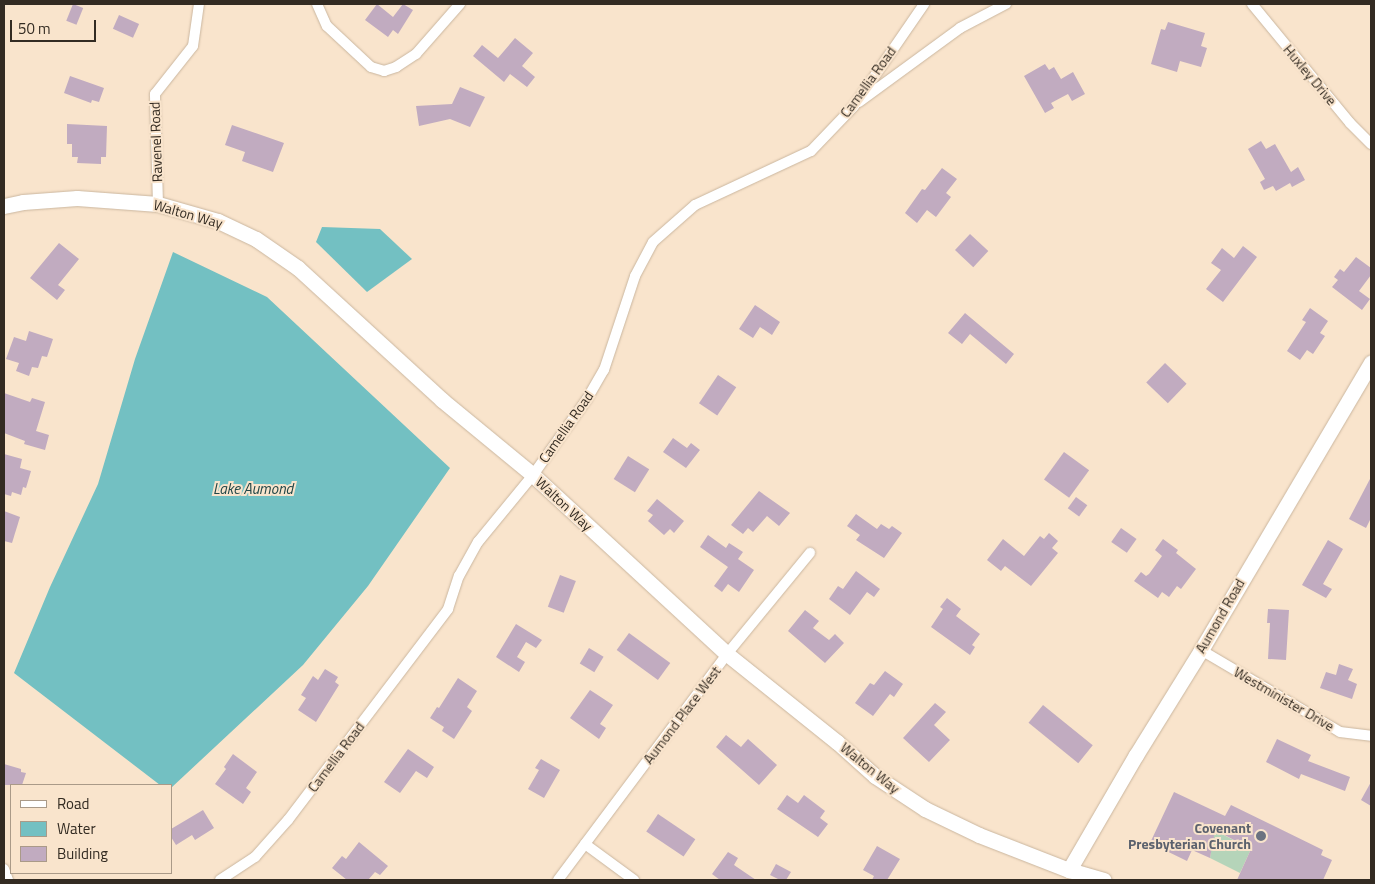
<!DOCTYPE html>
<html>
<head>
<meta charset="utf-8">
<style>
	body { margin:0 }
	#map { position:relative; width:1375px; height:884px; overflow:hidden; background:#f9e4cc; font-family:"Titillium Web",sans-serif }
	div>[style] { position:absolute }
	.green>* { inset:0; background:#b5d4b9 }
	.water>* { inset:0; background:#73c0c2 }
	.building>* { inset:0; background:#c1abc0; transform-origin:0 0 }
	.roads { filter:drop-shadow(0 0 1px #cab69f) drop-shadow(0 0 1px #cab69f) }
	.street>* { height:10px; margin:-5px; padding:0 5px; transform-origin:5px; border-radius:5px; background:#fff }
	.secondary>* { height:15px; margin:-7.5px; padding:0 7.5px; transform-origin:7.5px; border-radius:7.5px; background:#fff }
	.dots>* { width:14px; height:14px; translate:-50% -50%; box-sizing:border-box; border:2px solid #f9e4cc; border-radius:50% }
	span { translate:-50% -50%; white-space:nowrap; text-align:center; line-height:1.15; -webkit-text-stroke:4px #f9e4cc; paint-order:stroke }
	.street-label { font-size:14px; color:#332b22 }
	.worship-label { font-size:14px; color:#5b616d; font-weight:700 }
	.right { translate:-100% -50%; text-align:right }
	.water-label { font-size:15px; color:#214647; font-style:italic }
	.frame { position:absolute; inset:0; border:5px solid #332b22; pointer-events:none }
	.legend { position:absolute; left:10px; top:784px; width:162px; height:90px; box-sizing:border-box; background:#f9e4cc; border:1px solid #aa9a88; margin:0; padding:6px 9px; list-style:none; font-size:15px; color:#332b22 }
	.legend li { display:flex; align-items:center; gap:10px; height:25px }
	.legend b { width:25px; border:1px solid #aa9a88 }
	.scale { position:absolute; left:10px; top:20px; width:86px; height:22px; box-sizing:border-box; border:2px solid #332b22; border-top:0; padding-left:6px; font-size:15px; line-height:18px; white-space:nowrap; color:#332b22; -webkit-text-stroke:4px #f9e4cc; paint-order:stroke }
</style>
</head>
<body>
<div id="map">
	<div class="green">
		<div style="clip-path:polygon(1210px 828px,1251px 849px,1240px 873px,1210px 858px,1213px 838px)"></div>
	</div>
	<div class="water">
		<div style="clip-path:polygon(322px 227px,380px 229px,412px 259px,367px 292px,316px 242px)"></div>
		<div style="clip-path:polygon(173px 252px,267px 297px,450px 468px,368px 586px,303px 665px,171px 788px,171px 785px,160px 785px,14px 673px,50px 587px,98px 484px,135px 359px)"></div>
	</div>
	<div class="building">
		<div style="left:73px;top:4px;width:11px;height:18px;rotate:22deg"></div>
		<div style="clip-path:polygon(377px 4px,393px 17px,403px 4px,413px 10px,398px 34px,393px 30px,388px 37px,365px 20px)"></div>
		<div style="left:119px;top:15px;width:22px;height:15px;rotate:24deg"></div>
		<div style="clip-path:polygon(1168px 22px,1205px 33px,1201px 46px,1207px 48px,1201px 67px,1180px 61px,1177px 72px,1151px 64px,1161px 29px,1165px 30px)"></div>
		<div style="clip-path:polygon(515px 38px,533px 53px,522px 66px,535px 77px,527px 87px,510px 74px,504px 82px,473px 56px,482px 45px,498px 58px)"></div>
		<div style="clip-path:polygon(1045px 64px,1049px 70px,1054px 67px,1061px 79px,1073px 72px,1085px 94px,1072px 101px,1068px 94px,1051px 103px,1054px 108px,1045px 113px,1024px 76px)"></div>
		<div style="clip-path:polygon(70px 76px,104px 88px,99px 102px,92px 100px,91px 103px,64px 93px)"></div>
		<div style="clip-path:polygon(460px 87px,485px 97px,470px 127px,450px 119px,419px 126px,416px 106px,452px 104px)"></div>
		<div style="clip-path:polygon(67px 124px,107px 126px,106px 157px,101px 157px,101px 164px,77px 163px,78px 157px,72px 157px,72px 144px,67px 144px)"></div>
		<div style="clip-path:polygon(232px 125px,284px 143px,273px 172px,242px 161px,245px 152px,225px 145px)"></div>
		<div style="clip-path:polygon(1261px 141px,1266px 149px,1275px 144px,1291px 172px,1298px 167px,1305px 180px,1292px 187px,1290px 183px,1276px 191px,1273px 186px,1264px 190px,1260px 182px,1265px 179px,1248px 149px)"></div>
		<div style="clip-path:polygon(942px 168px,957px 179px,946px 193px,951px 197px,936px 217px,927px 210px,917px 223px,905px 213px,922px 189px,925px 190px)"></div>
		<div style="left:970px;top:234px;width:25px;height:22px;rotate:43deg"></div>
		<div style="clip-path:polygon(59px 243px,79px 259px,58px 285px,65px 290px,57px 300px,30px 278px)"></div>
		<div style="clip-path:polygon(1243px 246px,1257px 257px,1223px 302px,1206px 289px,1221px 270px,1211px 263px,1222px 248px,1234px 258px)"></div>
		<div style="clip-path:polygon(1356px 257px,1371px 268px,1371px 275px,1359px 291px,1370px 299px,1362px 310px,1332px 287px,1338px 280px,1334px 277px,1340px 269px,1344px 272px)"></div>
		<div style="clip-path:polygon(755px 305px,780px 322px,772px 335px,760px 327px,753px 338px,739px 329px)"></div>
		<div style="clip-path:polygon(1310px 308px,1328px 321px,1320px 333px,1325px 336px,1313px 354px,1307px 350px,1300px 360px,1287px 351px,1306px 322px,1302px 320px)"></div>
		<div style="clip-path:polygon(965px 313px,1014px 354px,1006px 364px,970px 334px,962px 344px,948px 333px)"></div>
		<div style="clip-path:polygon(29px 331px,53px 339px,47px 357px,42px 356px,38px 368px,32px 367px,29px 376px,16px 371px,19px 363px,6px 359px,14px 337px,26px 341px)"></div>
		<div style="left:1165px;top:363px;width:30px;height:27px;rotate:44deg"></div>
		<div style="left:718px;top:375px;width:22px;height:34px;rotate:34deg"></div>
		<div style="clip-path:polygon(4px 393px,30px 402px,32px 398px,45px 402px,36px 431px,49px 435px,45px 450px,24px 444px,25px 441px,4px 433px)"></div>
		<div style="clip-path:polygon(673px 438px,687px 448px,691px 443px,700px 450px,686px 468px,663px 452px)"></div>
		<div style="left:1064px;top:452px;width:31px;height:34px;rotate:36deg"></div>
		<div style="clip-path:polygon(4px 454px,22px 459px,20px 468px,31px 471px,26px 488px,23px 487px,21px 495px,12px 492px,11px 496px,4px 494px)"></div>
		<div style="left:628px;top:456px;width:25px;height:27px;rotate:32deg"></div>
		<div style="clip-path:polygon(1371px 477px,1371px 518px,1366px 528px,1349px 519px)"></div>
		<div style="clip-path:polygon(759px 491px,790px 513px,779px 526px,767px 516px,753px 532px,748px 528px,743px 534px,731px 525px)"></div>
		<div style="left:1076px;top:497px;width:14px;height:14px;rotate:36deg"></div>
		<div style="clip-path:polygon(657px 499px,684px 521px,674px 533px,670px 529px,664px 535px,648px 521px,653px 515px,647px 511px)"></div>
		<div style="clip-path:polygon(4px 511px,20px 517px,12px 543px,4px 541px)"></div>
		<div style="clip-path:polygon(856px 514px,877px 529px,881px 524px,889px 529px,892px 526px,902px 533px,884px 558px,856px 540px,860px 535px,847px 526px)"></div>
		<div style="left:1121px;top:528px;width:19px;height:17px;rotate:35deg"></div>
		<div style="clip-path:polygon(1049px 533px,1058px 541px,1052px 548px,1058px 553px,1031px 586px,1005px 566px,1001px 571px,987px 560px,1003px 539px,1024px 556px,1040px 536px,1044px 539px)"></div>
		<div style="clip-path:polygon(708px 535px,726px 548px,729px 543px,743px 552px,738px 559px,754px 570px,739px 592px,728px 584px,722px 592px,714px 586px,728px 567px,700px 547px)"></div>
		<div style="clip-path:polygon(1163px 539px,1178px 550px,1176px 553px,1196px 569px,1181px 589px,1177px 586px,1169px 597px,1162px 592px,1158px 598px,1134px 581px,1141px 572px,1146px 576px,1149px 574px,1162px 556px,1155px 550px)"></div>
		<div style="clip-path:polygon(1328px 540px,1343px 549px,1323px 584px,1332px 589px,1326px 598px,1302px 585px)"></div>
		<div style="clip-path:polygon(856px 571px,880px 589px,874px 597px,867px 592px,850px 615px,829px 599px,838px 586px,843px 589px)"></div>
		<div style="left:560px;top:575px;width:17px;height:34px;rotate:21deg"></div>
		<div style="clip-path:polygon(947px 598px,961px 609px,956px 616px,980px 634px,972px 645px,975px 647px,970px 655px,931px 627px,943px 609px,940px 607px)"></div>
		<div style="clip-path:polygon(1268px 609px,1289px 610px,1286px 660px,1268px 659px,1270px 623px,1267px 623px)"></div>
		<div style="clip-path:polygon(805px 610px,819px 621px,813px 628px,829px 640px,835px 634px,844px 643px,825px 663px,788px 631px)"></div>
		<div style="clip-path:polygon(516px 624px,542px 640px,536px 648px,526px 642px,517px 657px,525px 662px,519px 672px,496px 657px)"></div>
		<div style="left:629px;top:633px;width:51px;height:21px;rotate:36deg"></div>
		<div style="left:589px;top:648px;width:17px;height:18px;rotate:31deg"></div>
		<div style="clip-path:polygon(1339px 664px,1353px 669px,1348px 680px,1357px 684px,1352px 699px,1320px 688px,1326px 672px,1336px 675px)"></div>
		<div style="clip-path:polygon(325px 669px,338px 677px,335px 682px,339px 685px,316px 722px,298px 710px,306px 698px,301px 695px,313px 676px,318px 680px)"></div>
		<div style="clip-path:polygon(885px 671px,903px 684px,894px 697px,890px 694px,873px 716px,855px 703px,870px 683px,874px 685px)"></div>
		<div style="clip-path:polygon(458px 678px,477px 691px,467px 707px,472px 711px,454px 739px,442px 731px,444px 727px,430px 718px,437px 707px,439px 708px)"></div>
		<div style="clip-path:polygon(590px 690px,613px 705px,600px 724px,606px 728px,599px 739px,570px 718px)"></div>
		<div style="clip-path:polygon(935px 703px,946px 712px,934px 725px,950px 740px,929px 762px,903px 738px)"></div>
		<div style="left:1043px;top:705px;width:64px;height:23px;rotate:39deg"></div>
		<div style="clip-path:polygon(726px 735px,741px 747px,748px 739px,777px 765px,759px 785px,716px 747px)"></div>
		<div style="clip-path:polygon(1277px 739px,1311px 755px,1308px 761px,1350px 777px,1345px 791px,1301px 774px,1299px 779px,1266px 762px)"></div>
		<div style="clip-path:polygon(408px 749px,434px 767px,427px 778px,416px 771px,400px 793px,384px 782px)"></div>
		<div style="clip-path:polygon(233px 754px,257px 772px,246px 788px,251px 792px,243px 804px,215px 784px,226px 769px,224px 767px)"></div>
		<div style="clip-path:polygon(541px 759px,560px 770px,544px 798px,528px 789px,539px 770px,535px 768px)"></div>
		<div style="clip-path:polygon(4px 764px,21px 769px,21px 772px,26px 773px,22px 785px,4px 785px)"></div>
		<div style="clip-path:polygon(1371px 782px,1371px 806px,1361px 800px)"></div>
		<div style="clip-path:polygon(1174px 792px,1225px 816px,1231px 805px,1323px 850px,1321px 855px,1332px 860px,1323px 880px,1237px 880px,1251px 849px,1215px 830px,1210px 858px,1192px 850px,1187px 861px,1150px 843px)"></div>
		<div style="clip-path:polygon(787px 795px,798px 803px,804px 795px,825px 811px,820px 818px,828px 824px,818px 837px,777px 809px)"></div>
		<div style="clip-path:polygon(203px 810px,214px 828px,195px 840px,192px 835px,176px 845px,171px 837px,171px 829px)"></div>
		<div style="left:658px;top:814px;width:45px;height:21px;rotate:34deg"></div>
		<div style="clip-path:polygon(359px 842px,388px 866px,380px 875px,375px 872px,368px 880px,347px 880px,332px 868px,342px 856px,346px 859px)"></div>
		<div style="clip-path:polygon(877px 846px,900px 859px,887px 880px,872px 880px,874px 876px,863px 870px)"></div>
		<div style="clip-path:polygon(728px 852px,738px 858px,734px 865px,756px 880px,720px 880px,712px 874px)"></div>
		<div style="clip-path:polygon(776px 864px,791px 872px,786px 880px,780px 880px,770px 875px)"></div>
	</div>
	<div class="roads">
		<div class="street">
			<div style="left:317px;top:4px;width:24px;rotate:66deg"></div>
			<div style="left:327px;top:26px;width:60px;rotate:43deg"></div>
			<div style="left:371px;top:67px;width:14px;rotate:17deg"></div>
			<div style="left:384px;top:71px;width:13px;rotate:-18deg"></div>
			<div style="left:396px;top:67px;width:24px;rotate:-33deg"></div>
			<div style="left:416px;top:54px;width:67px;rotate:-48.7deg"></div>
			<div style="left:1252px;top:4px;width:154px;rotate:50.5deg"></div>
			<div style="left:1350px;top:123px;width:30px;rotate:45deg"></div>
			<div style="left:859px;top:102px;width:125px;rotate:-36.2deg"></div>
			<div style="left:960px;top:28px;width:52px;rotate:-27.6deg"></div>
			<div style="left:158px;top:204px;width:110px;rotate:-91.6deg"></div>
			<div style="left:155px;top:94px;width:61px;rotate:-51.6deg"></div>
			<div style="left:193px;top:46px;width:42px;rotate:-81.9deg"></div>
			<div style="left:1201px;top:650px;width:161px;rotate:30.5deg"></div>
			<div style="left:1340px;top:732px;width:31px;rotate:7deg"></div>
			<div style="left:585px;top:844px;width:61px;rotate:36.3deg"></div>
			<div style="left:4px;top:869px;width:12px;rotate:70deg"></div>
			<div style="left:220px;top:880px;width:42px;rotate:-33.3deg"></div>
			<div style="left:255px;top:857px;width:50px;rotate:-48.3deg"></div>
			<div style="left:288px;top:820px;width:265px;rotate:-52.8deg"></div>
			<div style="left:448px;top:609px;width:35px;rotate:-72deg"></div>
			<div style="left:459px;top:576px;width:39px;rotate:-61deg"></div>
			<div style="left:478px;top:542px;width:87px;rotate:-50.6deg"></div>
			<div style="left:533px;top:475px;width:93px;rotate:-54.6deg"></div>
			<div style="left:587px;top:399px;width:34px;rotate:-60deg"></div>
			<div style="left:604px;top:370px;width:99px;rotate:-71.7deg"></div>
			<div style="left:635px;top:276px;width:38px;rotate:-62deg"></div>
			<div style="left:653px;top:242px;width:56px;rotate:-41.4deg"></div>
			<div style="left:695px;top:205px;width:128px;rotate:-25deg"></div>
			<div style="left:811px;top:151px;width:62px;rotate:-46.3deg"></div>
			<div style="left:854px;top:106px;width:124px;rotate:-55.5deg"></div>
			<div style="left:558px;top:880px;width:282px;rotate:-53.2deg"></div>
			<div style="left:727px;top:654px;width:131px;rotate:-50.6deg"></div>
		</div>
		<div class="secondary">
			<div style="left:4px;top:206px;width:19px;rotate:-12deg"></div>
			<div style="left:23px;top:202px;width:54px;rotate:-4.2deg"></div>
			<div style="left:77px;top:198px;width:81px;rotate:4.2deg"></div>
			<div style="left:158px;top:204px;width:62px;rotate:15.8deg"></div>
			<div style="left:218px;top:221px;width:42px;rotate:25.3deg"></div>
			<div style="left:256px;top:239px;width:51px;rotate:34.6deg"></div>
			<div style="left:298px;top:268px;width:195px;rotate:42.5deg"></div>
			<div style="left:442px;top:400px;width:118px;rotate:39.5deg"></div>
			<div style="left:533px;top:475px;width:264px;rotate:42.7deg"></div>
			<div style="left:727px;top:654px;width:141px;rotate:38.7deg"></div>
			<div style="left:837px;top:742px;width:51px;rotate:41.8deg"></div>
			<div style="left:875px;top:776px;width:60px;rotate:33.4deg"></div>
			<div style="left:925px;top:809px;width:60px;rotate:25.7deg"></div>
			<div style="left:979px;top:835px;width:97px;rotate:21.3deg"></div>
			<div style="left:1069px;top:870px;width:36px;rotate:16deg"></div>
			<div style="left:1069px;top:870px;width:133px;rotate:-59.8deg"></div>
			<div style="left:1136px;top:755px;width:123px;rotate:-58.2deg"></div>
			<div style="left:1201px;top:650px;width:334px;rotate:-59.4deg"></div>
		</div>
	</div>
	<div class="dots">
		<div style="left:1261px;top:836px;background:#6b7280"></div>
	</div>
	<div class="street-label">
		<span style="left:1310px;top:75px;rotate:50deg">Huxley Drive</span>
		<span style="left:868px;top:82px;rotate:-54deg">Camellia Road</span>
		<span style="left:156px;top:142px;rotate:-92deg">Ravenel Road</span>
		<span style="left:188px;top:214px;rotate:16deg">Walton Way</span>
		<span style="left:566px;top:427px;rotate:-55deg">Camellia Road</span>
		<span style="left:564px;top:504px;rotate:43deg">Walton Way</span>
		<span style="left:1220px;top:616px;rotate:-60deg">Aumond Road</span>
		<span style="left:1284px;top:699px;rotate:30deg">Westminister Drive</span>
		<span style="left:682px;top:715px;rotate:-53deg">Aumond Place West</span>
		<span style="left:336px;top:757px;rotate:-53deg">Camellia Road</span>
		<span style="left:870px;top:768px;rotate:39deg">Walton Way</span>
	</div>
	<div class="worship-label">
		<span class="right" style="left:1251px;top:836px">Covenant<br>Presbyterian Church</span>
	</div>
	<div class="water-label">
		<span style="left:253px;top:489px">Lake Aumond</span>
	</div>
	<div class="frame"></div>
	<ul class="legend">
	<li><b style="height:6px;background:#fff"></b>Road</li>
	<li><b style="height:14px;background:#73c0c2"></b>Water</li>
	<li><b style="height:14px;background:#c1abc0"></b>Building</li>
	</ul>
	<div class="scale">50 m</div>
</div>
</body>
</html>
